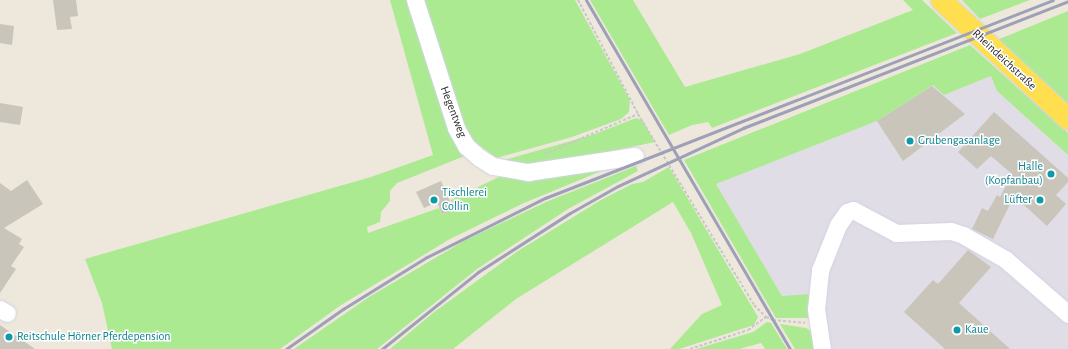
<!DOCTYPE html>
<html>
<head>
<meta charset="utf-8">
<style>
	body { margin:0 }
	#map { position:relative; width:1068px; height:349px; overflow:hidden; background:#eee7db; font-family:"Alegreya Sans",sans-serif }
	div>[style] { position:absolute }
	.industrial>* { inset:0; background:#e0dde6 }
	.green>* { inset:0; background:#acea92 }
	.building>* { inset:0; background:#c9c5ba }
	.path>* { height:2px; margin-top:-1px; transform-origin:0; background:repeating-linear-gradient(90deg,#c8c8c8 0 3px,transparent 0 5px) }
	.roads { filter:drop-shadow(0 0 1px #d0d3e5) drop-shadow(0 0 1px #d0d3e5) }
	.minor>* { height:17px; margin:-8.5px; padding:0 8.5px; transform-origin:8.5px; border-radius:8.5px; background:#fff }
	.major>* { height:21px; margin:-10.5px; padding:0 10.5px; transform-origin:10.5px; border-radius:10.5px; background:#ffdf50 }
	.rail>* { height:3px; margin:-1.5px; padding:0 1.5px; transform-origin:1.5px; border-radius:1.5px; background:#9da0b7 }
	.dots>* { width:11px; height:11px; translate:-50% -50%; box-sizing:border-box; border:2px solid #fff; border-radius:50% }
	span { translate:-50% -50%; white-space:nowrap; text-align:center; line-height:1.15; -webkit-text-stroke:3px #fff; paint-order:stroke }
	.street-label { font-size:12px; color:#2b2b2b }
	.culture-label { font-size:12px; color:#0d838f }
	.left { translate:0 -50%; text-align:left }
	.right { translate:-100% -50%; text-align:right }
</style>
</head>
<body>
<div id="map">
	<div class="industrial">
		<div style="clip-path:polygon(991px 76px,997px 91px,1068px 155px,1068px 349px,828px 349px,821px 310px,782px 296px,716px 184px,877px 121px,933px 85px,944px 95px)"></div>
	</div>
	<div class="green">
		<div style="clip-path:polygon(390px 0,407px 0,467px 155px,397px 183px,390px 191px,390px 201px,381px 212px,380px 222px,367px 227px,368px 233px,439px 208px,442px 214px,455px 209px,451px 200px,501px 176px,623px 162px,524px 203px,450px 239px,341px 305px,280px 349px,112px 349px,102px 303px,85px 259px,371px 177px,433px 155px)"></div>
		<div style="clip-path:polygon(419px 0,575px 0,630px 100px,629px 112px,621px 119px,572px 137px,496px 158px,475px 142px,462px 123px)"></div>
		<div style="clip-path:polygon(590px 0,633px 0,685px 87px,800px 54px,913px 10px,903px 0,922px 0,957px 33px,712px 128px,708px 122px,692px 125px,669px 135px)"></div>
		<div style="clip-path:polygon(962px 0,1030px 0,980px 19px)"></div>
		<div style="clip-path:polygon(1068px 11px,1068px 104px,997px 40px)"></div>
		<div style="clip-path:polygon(970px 45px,1068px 133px,1068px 155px,997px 91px,991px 76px,944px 95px,933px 85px,877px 121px,716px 184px,782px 296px,810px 294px,808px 318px,776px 318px,684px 160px)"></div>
		<div style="clip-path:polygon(636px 118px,642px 120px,655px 142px,539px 166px,501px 161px,592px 135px)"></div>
		<div style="clip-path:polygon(636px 166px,638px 171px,568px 209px,477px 269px,377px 349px,294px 349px,369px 297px,464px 241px,546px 202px)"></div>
		<div style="clip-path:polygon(669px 167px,758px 317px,754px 325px,679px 349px,670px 349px,702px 314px,722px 305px,691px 233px,673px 202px,516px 299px,453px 349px,390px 349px,433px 313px,518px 251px,601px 200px,632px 184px,643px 182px)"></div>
		<div style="clip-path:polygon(767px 322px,771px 323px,787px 349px,765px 349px,761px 343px,739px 349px,696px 349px,753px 332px)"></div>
		<div style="clip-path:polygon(780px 324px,806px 328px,813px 333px,816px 349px,795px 349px)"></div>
	</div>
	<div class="building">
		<div style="clip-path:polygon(53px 0,76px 0,78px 16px,70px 17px,72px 29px,57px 30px)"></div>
		<div style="clip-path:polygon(0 24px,14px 26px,12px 45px,0 43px)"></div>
		<div style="clip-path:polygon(932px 86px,965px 114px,903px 161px,877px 121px)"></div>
		<div style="clip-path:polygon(0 103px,23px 107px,20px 125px,0 122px)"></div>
		<div style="clip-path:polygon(994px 112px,1068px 178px,1068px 182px,1056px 195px,1066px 204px,1047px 226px,1014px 196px,993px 239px,972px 229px,982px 208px,988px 211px,997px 195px,1000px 197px,1012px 174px,991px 156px,977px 169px,958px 152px)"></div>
		<div style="clip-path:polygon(27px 180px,43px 204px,4px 228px,22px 239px,19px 244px,24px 247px,11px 266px,16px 269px,0 293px,0 183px,11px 191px)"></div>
		<div style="clip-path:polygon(441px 181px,451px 204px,451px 211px,442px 214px,437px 202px,424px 208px,416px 192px)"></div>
		<div style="clip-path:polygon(968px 250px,991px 267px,959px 303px,1010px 349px,945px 349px,904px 312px,933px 280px,938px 284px)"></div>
		<div style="clip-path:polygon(0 325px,35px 349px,0 349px)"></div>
	</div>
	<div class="path">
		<div style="left:578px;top:0;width:129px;rotate:62.2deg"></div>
		<div style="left:638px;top:114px;width:223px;rotate:58.7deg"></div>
		<div style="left:754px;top:305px;width:17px;rotate:45deg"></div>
		<div style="left:766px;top:317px;width:8px;rotate:23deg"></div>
		<div style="left:773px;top:320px;width:32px;rotate:5deg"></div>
		<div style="left:545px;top:154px;width:101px;rotate:-23.3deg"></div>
		<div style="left:690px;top:349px;width:61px;rotate:-18.1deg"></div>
		<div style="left:748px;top:330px;width:22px;rotate:-36deg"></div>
	</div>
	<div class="roads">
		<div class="minor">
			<div style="left:415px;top:0;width:134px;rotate:72.2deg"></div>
			<div style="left:456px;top:128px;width:21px;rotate:61deg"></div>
			<div style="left:466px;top:146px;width:18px;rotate:41deg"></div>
			<div style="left:480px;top:158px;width:15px;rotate:32deg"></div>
			<div style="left:493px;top:166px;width:36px;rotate:10deg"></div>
			<div style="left:528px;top:172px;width:108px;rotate:-8.5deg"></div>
			<div style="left:0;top:309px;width:8px;rotate:30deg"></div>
			<div style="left:822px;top:349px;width:40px;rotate:-98.5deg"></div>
			<div style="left:816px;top:309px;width:39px;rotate:-84deg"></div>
			<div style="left:820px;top:270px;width:48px;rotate:-68.2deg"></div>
			<div style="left:838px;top:225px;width:16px;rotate:-55deg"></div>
			<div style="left:847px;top:212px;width:6px;rotate:-18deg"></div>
			<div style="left:853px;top:210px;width:49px;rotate:28.1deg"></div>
			<div style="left:896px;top:233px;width:55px;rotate:-2.1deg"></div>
			<div style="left:951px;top:231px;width:13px;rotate:18deg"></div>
			<div style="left:963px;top:235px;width:48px;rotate:29.7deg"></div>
			<div style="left:1005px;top:259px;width:84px;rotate:41.1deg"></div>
		</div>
		<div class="major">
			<div style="left:941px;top:0;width:174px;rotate:43.1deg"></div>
		</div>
	</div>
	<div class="rail">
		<div style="left:586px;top:0;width:404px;rotate:59.7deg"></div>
		<div style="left:286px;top:349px;width:70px;rotate:-35.1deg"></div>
		<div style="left:343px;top:309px;width:99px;rotate:-31.8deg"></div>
		<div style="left:427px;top:257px;width:132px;rotate:-26.6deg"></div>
		<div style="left:545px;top:198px;width:545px;rotate:-21.29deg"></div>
		<div style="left:382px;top:349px;width:123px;rotate:-38.7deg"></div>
		<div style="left:478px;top:272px;width:109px;rotate:-32.7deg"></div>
		<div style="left:570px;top:213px;width:55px;rotate:-29.4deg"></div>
		<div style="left:618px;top:186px;width:138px;rotate:-24.9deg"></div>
		<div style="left:743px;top:128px;width:349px;rotate:-21.3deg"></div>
	</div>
	<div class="dots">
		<div style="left:910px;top:141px;background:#0f9aa8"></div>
		<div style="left:1051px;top:174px;background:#0f9aa8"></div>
		<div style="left:434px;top:200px;background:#0f9aa8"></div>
		<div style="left:1040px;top:200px;background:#0f9aa8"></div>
		<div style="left:957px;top:330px;background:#0f9aa8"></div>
		<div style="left:9px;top:337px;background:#0f9aa8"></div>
	</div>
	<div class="street-label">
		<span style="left:1004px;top:60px;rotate:43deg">Rheindeichstraße</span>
		<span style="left:453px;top:112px;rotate:69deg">Hegentweg</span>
	</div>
	<div class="culture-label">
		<span class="left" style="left:918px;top:141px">Grubengasanlage</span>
		<span class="right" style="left:1043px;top:174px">Halle<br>(Kopfanbau)</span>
		<span class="left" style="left:442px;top:200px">Tischlerei<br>Collin</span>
		<span class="right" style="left:1032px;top:200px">Lüfter</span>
		<span class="left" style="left:965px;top:330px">Kaue</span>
		<span class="left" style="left:17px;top:337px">Reitschule Hörner Pferdepension</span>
	</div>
</div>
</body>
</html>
